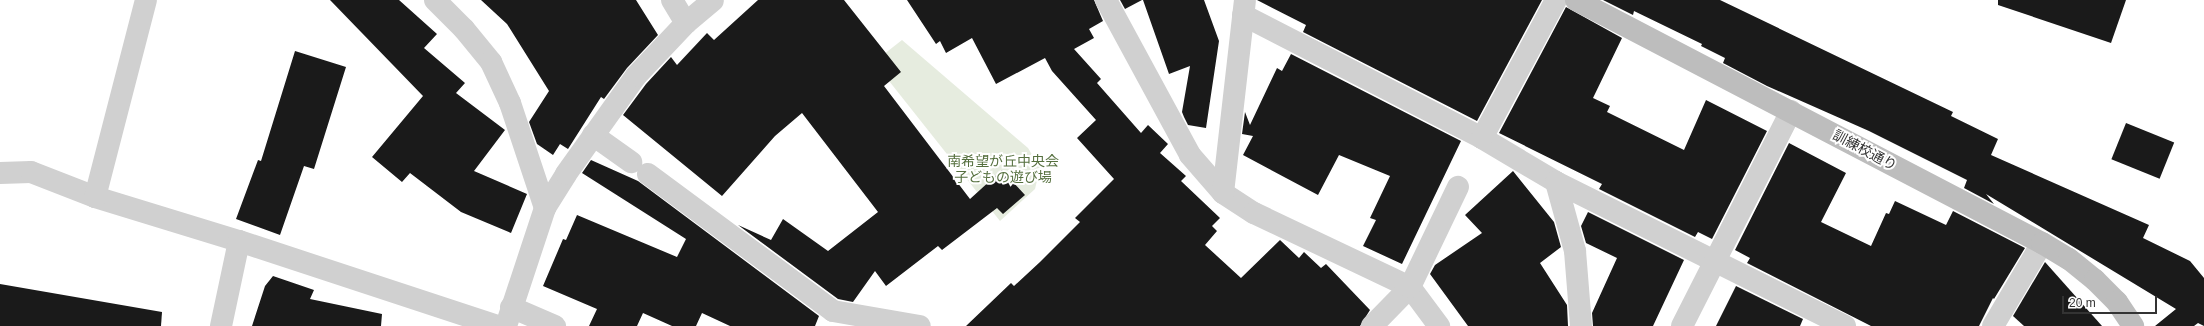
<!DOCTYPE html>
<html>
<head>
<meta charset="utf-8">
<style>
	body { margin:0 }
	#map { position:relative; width:2204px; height:326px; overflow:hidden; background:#fff; font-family:Helvetica,"Noto Sans JP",sans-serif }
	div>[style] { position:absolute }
	.green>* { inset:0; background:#e6ecdf }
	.building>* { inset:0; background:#1a1a1a; transform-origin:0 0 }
	.street>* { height:22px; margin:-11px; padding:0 11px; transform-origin:11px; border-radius:11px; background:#d0d0d0 }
	.secondary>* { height:22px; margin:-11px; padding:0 11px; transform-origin:11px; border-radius:11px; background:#bdbdbd }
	span { translate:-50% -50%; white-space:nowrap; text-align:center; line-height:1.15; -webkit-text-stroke:4px #fff; paint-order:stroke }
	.street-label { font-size:14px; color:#333 }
	.park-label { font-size:14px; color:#56703f }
	.scale { position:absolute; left:2062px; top:296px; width:95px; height:18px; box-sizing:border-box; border:2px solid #333; border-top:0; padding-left:5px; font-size:12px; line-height:14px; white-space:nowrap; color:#333; -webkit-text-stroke:3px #fff; paint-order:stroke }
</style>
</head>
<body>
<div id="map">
	<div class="green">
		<div style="clip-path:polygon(902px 40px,1028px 148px,1040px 168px,1035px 189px,1000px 221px,874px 62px)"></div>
	</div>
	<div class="building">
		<div style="clip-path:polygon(330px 0,399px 0,437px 34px,424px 48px,465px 83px,456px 93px,505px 130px,474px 171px,527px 194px,511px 233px,461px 212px,410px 173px,402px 182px,372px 157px,423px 96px)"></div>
		<div style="clip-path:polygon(481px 0,636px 0,658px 35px,627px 68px,604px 99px,601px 97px,568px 149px,560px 144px,553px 155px,537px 144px,529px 122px,549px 91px,507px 24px)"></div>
		<div style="clip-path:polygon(758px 0,844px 0,901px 72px,884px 86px,970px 199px,1002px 170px,1025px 195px,1003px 214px,997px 208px,942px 250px,938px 246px,886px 286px,875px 271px,853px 302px,838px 299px,738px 225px,771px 240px,783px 219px,828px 251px,878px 212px,802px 113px,775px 136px,722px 196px,623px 115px,646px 84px,671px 57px,677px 65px,707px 33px,714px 40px)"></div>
		<div style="clip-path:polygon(907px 0,1094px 0,1103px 21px,1089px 29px,1094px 38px,1074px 49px,1101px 79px,1097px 83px,1141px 133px,1148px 125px,1168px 144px,1160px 153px,1186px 176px,1181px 181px,1220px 218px,1212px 226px,1217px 231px,1205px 245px,1241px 278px,1280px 240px,1299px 258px,1304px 252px,1321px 268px,1326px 264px,1370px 310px,1360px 326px,966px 326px,1011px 283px,1014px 286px,1040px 262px,1080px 222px,1075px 218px,1114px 179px,1077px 138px,1096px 120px,1052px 71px,1045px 58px,996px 84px,972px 38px,946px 53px,940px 41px,936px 44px)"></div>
		<div style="clip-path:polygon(1120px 0,1142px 0,1125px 9px)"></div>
		<div style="clip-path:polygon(1143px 0,1204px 0,1219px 41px,1206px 128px,1188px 125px,1184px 117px,1182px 112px,1190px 66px,1169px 74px)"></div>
		<div style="clip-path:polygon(1257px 0,1542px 0,1477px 121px,1303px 32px,1306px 25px)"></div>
		<div style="clip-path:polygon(1603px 0,1720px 0,1953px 112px,1951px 116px,1998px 139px,1991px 155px,2149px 225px,2143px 238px,2190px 261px,2204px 278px,2204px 326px,2198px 323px,2194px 326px,2155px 326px,2176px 309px,1986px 194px,1994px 204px,1964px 188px,1967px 180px,1869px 131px,1767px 86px,1723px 63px,1725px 58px,1701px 46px,1702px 44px,1634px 11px,1633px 15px)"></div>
		<div style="clip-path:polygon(1998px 0,2126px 0,2111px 43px,1998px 5px)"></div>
		<div style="clip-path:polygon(1566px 7px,1622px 38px,1593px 98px,1610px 106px,1607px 112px,1684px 150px,1706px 100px,1767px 131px,1712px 239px,1698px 232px,1695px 237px,1599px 189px,1602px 184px,1499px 133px)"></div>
		<div style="clip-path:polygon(295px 51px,346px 67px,314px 169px,304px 166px,280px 235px,236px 219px,258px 160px,261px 161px)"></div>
		<div style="clip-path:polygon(1291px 54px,1461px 141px,1402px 264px,1363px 246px,1376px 220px,1370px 218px,1390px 176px,1339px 155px,1318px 195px,1243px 155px,1253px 136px,1242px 134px,1245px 112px,1250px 125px,1277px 68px,1282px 71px)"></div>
		<div style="left:2126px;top:123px;width:52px;height:39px;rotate:22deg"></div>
		<div style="clip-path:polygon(1789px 143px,1846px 173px,1821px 222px,1871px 246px,1886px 213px,1889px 214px,1895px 201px,1946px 225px,1953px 211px,2025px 248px,1994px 299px,1993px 298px,1979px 326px,1871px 326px,1747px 263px,1750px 258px,1735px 250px)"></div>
		<div style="clip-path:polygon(591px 160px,638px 181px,819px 316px,815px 326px,730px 326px,702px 313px,696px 326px,672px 326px,643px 313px,637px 326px,589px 326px,597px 309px,543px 286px,563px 239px,566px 240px,577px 215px,677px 257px,686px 239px,582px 173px)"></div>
		<div style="clip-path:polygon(1513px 171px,1554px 222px,1561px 247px,1540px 263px,1567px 305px,1568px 326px,1468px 326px,1430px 274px,1435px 265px,1482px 233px,1465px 215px)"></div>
		<div style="clip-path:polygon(1588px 212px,1684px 260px,1653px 326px,1593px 326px,1592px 313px,1617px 258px,1586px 243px,1581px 226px)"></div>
		<div style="clip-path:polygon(2045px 262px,2102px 326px,2024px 326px,2013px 316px)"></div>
		<div style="clip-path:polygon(273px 276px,314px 290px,310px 299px,382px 314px,381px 326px,252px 326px,265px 286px)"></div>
		<div style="clip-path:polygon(0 284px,162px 312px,161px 326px,0 326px)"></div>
		<div style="clip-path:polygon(1736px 286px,1803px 319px,1800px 326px,1716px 326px)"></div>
	</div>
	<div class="street">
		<div style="left:435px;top:0;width:41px;rotate:45deg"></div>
		<div style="left:464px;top:29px;width:43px;rotate:50.7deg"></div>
		<div style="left:491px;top:62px;width:45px;rotate:65.1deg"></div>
		<div style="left:510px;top:103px;width:111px;rotate:71.6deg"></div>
		<div style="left:672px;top:0;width:27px;rotate:59deg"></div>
		<div style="left:1106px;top:0;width:176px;rotate:61.5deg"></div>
		<div style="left:1190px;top:155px;width:50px;rotate:49deg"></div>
		<div style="left:1223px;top:193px;width:37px;rotate:33deg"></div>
		<div style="left:1254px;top:213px;width:173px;rotate:25.4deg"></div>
		<div style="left:1410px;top:287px;width:49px;rotate:53.4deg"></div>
		<div style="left:1243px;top:15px;width:269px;rotate:27.2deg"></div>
		<div style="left:1482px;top:138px;width:86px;rotate:30.7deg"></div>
		<div style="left:1556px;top:182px;width:323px;rotate:26.5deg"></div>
		<div style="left:593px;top:135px;width:47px;rotate:35.4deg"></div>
		<div style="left:1482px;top:138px;width:157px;rotate:-61.8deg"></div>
		<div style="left:0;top:173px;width:31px;rotate:-2deg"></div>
		<div style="left:31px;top:172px;width:69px;rotate:21.3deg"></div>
		<div style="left:95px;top:197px;width:151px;rotate:17deg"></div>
		<div style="left:239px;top:241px;width:272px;rotate:18.2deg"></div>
		<div style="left:648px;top:174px;width:230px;rotate:36.5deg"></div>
		<div style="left:833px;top:311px;width:88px;rotate:9.8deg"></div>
		<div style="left:1556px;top:182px;width:72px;rotate:74.6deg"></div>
		<div style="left:1575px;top:251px;width:75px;rotate:85.4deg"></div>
		<div style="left:1223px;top:193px;width:193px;rotate:-83.5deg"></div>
		<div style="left:95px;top:197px;width:203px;rotate:-75.5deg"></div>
		<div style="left:511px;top:307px;width:48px;rotate:23.4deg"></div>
		<div style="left:221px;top:326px;width:87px;rotate:-78deg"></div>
		<div style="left:506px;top:326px;width:124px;rotate:-71.7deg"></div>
		<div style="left:545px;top:208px;width:40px;rotate:-58deg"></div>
		<div style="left:566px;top:174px;width:120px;rotate:-54.5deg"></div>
		<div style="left:636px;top:76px;width:73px;rotate:-46.7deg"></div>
		<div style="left:686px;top:23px;width:35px;rotate:-40deg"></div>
		<div style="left:1372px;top:326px;width:54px;rotate:-45.7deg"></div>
		<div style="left:1410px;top:287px;width:111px;rotate:-64.4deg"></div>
		<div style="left:1682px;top:326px;width:241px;rotate:-63.1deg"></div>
		<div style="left:1993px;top:326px;width:96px;rotate:-59.4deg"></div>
	</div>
	<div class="secondary">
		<div style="left:1576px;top:0;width:526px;rotate:27.54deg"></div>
		<div style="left:2042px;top:243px;width:31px;rotate:31deg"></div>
		<div style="left:2069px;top:259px;width:33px;rotate:39deg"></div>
		<div style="left:2095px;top:280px;width:31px;rotate:45deg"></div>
		<div style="left:2117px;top:302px;width:29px;rotate:56deg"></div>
	</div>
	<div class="street-label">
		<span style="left:1865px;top:150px;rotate:28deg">訓練校通り</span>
	</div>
	<div class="park-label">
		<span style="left:1003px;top:169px">南希望が丘中央会<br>子どもの遊び場</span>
	</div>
	<div class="scale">20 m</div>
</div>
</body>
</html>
